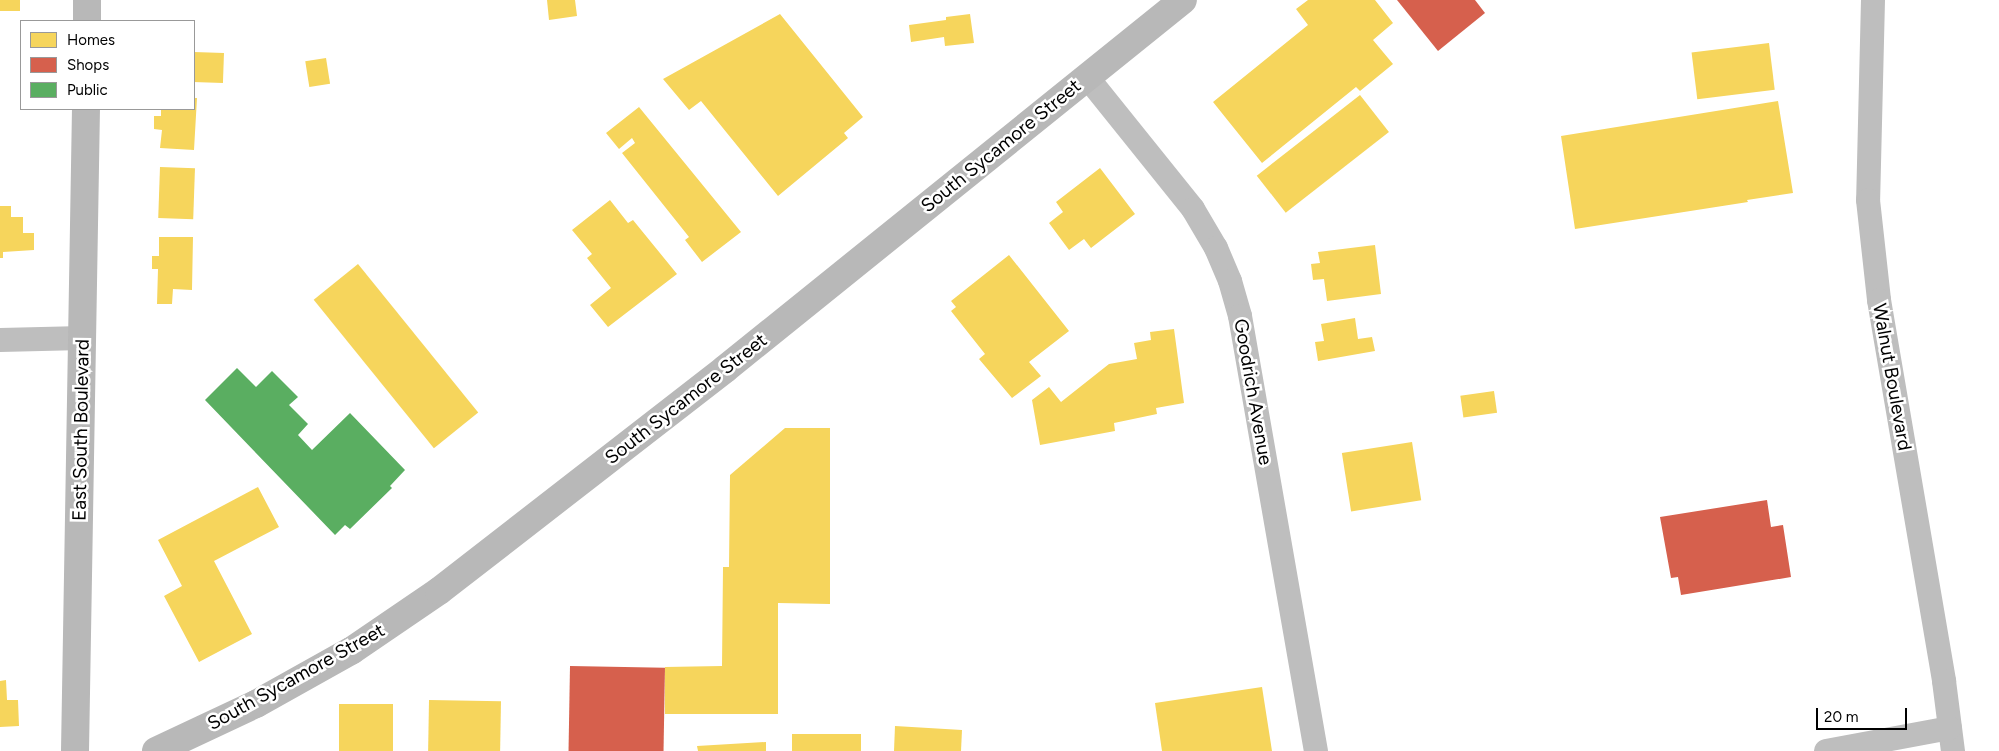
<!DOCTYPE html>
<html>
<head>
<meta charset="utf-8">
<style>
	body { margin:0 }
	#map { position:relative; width:1999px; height:751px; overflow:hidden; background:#fff; font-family:Figtree,sans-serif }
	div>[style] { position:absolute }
	.homes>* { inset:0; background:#f6d55c; transform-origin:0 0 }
	.shops>* { inset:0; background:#d6604d; transform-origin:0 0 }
	.public>* { inset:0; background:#5aae61 }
	.street>* { height:24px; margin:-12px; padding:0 12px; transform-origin:12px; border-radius:12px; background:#bebebe }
	.secondary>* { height:28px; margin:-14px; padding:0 14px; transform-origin:14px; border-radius:14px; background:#b8b8b8 }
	span { translate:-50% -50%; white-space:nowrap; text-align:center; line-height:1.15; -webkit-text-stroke:5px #fff; paint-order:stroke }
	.street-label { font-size:19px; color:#000 }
	.legend { position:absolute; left:20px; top:20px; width:175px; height:90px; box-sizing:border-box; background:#fff; border:1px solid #999; margin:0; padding:6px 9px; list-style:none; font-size:15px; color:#000 }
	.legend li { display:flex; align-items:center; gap:10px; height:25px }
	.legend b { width:25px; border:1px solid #999 }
	.scale { position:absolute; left:1816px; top:708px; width:91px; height:22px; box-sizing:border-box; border:2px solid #000; border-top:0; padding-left:6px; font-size:15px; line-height:18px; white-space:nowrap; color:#000; -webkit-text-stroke:4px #fff; paint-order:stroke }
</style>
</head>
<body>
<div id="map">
	<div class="homes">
		<div style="left:0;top:0;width:20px;height:11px"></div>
		<div style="clip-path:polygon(547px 0,575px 0,577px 16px,549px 20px)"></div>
		<div style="clip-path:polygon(1308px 0,1375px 0,1393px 23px,1373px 40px,1393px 64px,1360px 91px,1356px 87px,1262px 163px,1213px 102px,1308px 25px,1296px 9px)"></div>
		<div style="clip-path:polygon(780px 14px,863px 117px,844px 133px,848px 138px,778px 196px,701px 101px,689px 110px,663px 79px)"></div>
		<div style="clip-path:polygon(970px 14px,974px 43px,945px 46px,944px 37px,911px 42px,909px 25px,946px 20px,946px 17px)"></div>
		<div style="left:1769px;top:43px;width:47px;height:78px;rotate:83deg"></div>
		<div style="left:194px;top:52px;width:30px;height:30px;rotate:2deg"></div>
		<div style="left:326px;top:58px;width:26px;height:21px;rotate:81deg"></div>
		<div style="left:1360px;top:95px;width:47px;height:131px;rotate:52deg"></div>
		<div style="clip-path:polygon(194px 98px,197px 98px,194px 150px,160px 148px,162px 130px,154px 129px,154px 116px,161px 116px,161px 109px,194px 109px)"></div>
		<div style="clip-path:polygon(1778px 101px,1793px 193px,1747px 200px,1748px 202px,1575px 229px,1561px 136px)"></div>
		<div style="clip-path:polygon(639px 107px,741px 232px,702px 262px,685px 240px,689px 237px,622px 153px,635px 143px,632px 138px,619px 149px,606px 133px)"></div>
		<div style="left:160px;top:167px;width:35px;height:51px;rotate:2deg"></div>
		<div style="clip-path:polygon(1100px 168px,1135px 214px,1091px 248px,1084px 239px,1069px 250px,1049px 223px,1063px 212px,1056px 202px)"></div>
		<div style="clip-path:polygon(610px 200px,628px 223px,633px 220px,677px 274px,608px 327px,590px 305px,611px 288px,587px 258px,592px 254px,572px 230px)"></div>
		<div style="clip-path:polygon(0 206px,11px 206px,11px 217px,23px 217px,23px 233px,34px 233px,34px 250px,3px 252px,3px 258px,0 258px)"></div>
		<div style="clip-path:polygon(159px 237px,193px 237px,192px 290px,173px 289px,172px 304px,157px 304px,158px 269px,152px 269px,152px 256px,159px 256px)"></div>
		<div style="clip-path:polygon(1375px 245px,1381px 294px,1327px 301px,1324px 279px,1313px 280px,1311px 264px,1320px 263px,1318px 252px)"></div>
		<div style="clip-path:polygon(1009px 255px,1069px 331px,1029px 362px,1041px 376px,1012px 398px,979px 359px,985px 354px,951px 311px,956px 307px,951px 301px)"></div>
		<div style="left:358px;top:264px;width:191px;height:57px;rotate:51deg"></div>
		<div style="clip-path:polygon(1355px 318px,1358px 339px,1372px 337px,1375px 351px,1318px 361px,1315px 342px,1324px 341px,1321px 324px)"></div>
		<div style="clip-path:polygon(1174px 329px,1184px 403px,1156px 408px,1157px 414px,1114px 423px,1115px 431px,1040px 445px,1032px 400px,1049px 387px,1061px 402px,1109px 364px,1137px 359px,1134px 343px,1151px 340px,1150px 332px)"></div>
		<div style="left:1494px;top:391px;width:22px;height:34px;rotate:82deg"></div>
		<div style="clip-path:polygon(785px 428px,830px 428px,830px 604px,778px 603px,778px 714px,665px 714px,665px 667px,722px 666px,723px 567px,729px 567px,730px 475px)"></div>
		<div style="left:1412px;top:442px;width:59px;height:71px;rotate:81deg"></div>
		<div style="clip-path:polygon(258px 487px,279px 527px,214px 561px,252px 634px,199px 662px,164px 596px,182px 586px,158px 540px)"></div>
		<div style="clip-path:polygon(6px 680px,7px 700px,18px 700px,19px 726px,0 727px,0 681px)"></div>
		<div style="clip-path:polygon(1262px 687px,1272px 751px,1162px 751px,1155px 703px)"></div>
		<div style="left:429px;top:700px;width:72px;height:51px;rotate:1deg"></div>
		<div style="left:339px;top:704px;width:54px;height:47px"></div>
		<div style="clip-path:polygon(895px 726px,962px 730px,961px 751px,894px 751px)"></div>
		<div style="left:861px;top:734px;width:17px;height:69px;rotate:90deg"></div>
		<div style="clip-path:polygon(766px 742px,766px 751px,698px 751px,697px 746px)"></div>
	</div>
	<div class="shops">
		<div style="clip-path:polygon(1397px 0,1475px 0,1485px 13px,1438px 51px)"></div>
		<div style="clip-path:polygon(1767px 500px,1771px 527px,1783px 525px,1791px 577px,1681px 595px,1678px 577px,1671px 578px,1660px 517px)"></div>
		<div style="left:570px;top:666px;width:95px;height:85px;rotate:1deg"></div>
	</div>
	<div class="public">
		<div style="clip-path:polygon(237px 368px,256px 387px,272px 371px,298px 397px,289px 405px,308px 424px,298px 435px,312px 450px,350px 413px,405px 470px,390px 486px,392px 488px,350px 529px,345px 525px,335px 535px,205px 400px)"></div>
	</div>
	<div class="street">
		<div style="left:1873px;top:0;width:200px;rotate:91.4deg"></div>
		<div style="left:1868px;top:200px;width:101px;rotate:83.7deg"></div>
		<div style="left:1879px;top:300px;width:387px;rotate:80.3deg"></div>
		<div style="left:1944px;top:681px;width:71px;rotate:82.7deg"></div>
		<div style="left:1087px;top:77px;width:169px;rotate:51.2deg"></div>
		<div style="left:1193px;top:209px;width:45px;rotate:59.5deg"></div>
		<div style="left:1216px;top:248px;width:36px;rotate:67deg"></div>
		<div style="left:1230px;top:281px;width:36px;rotate:74deg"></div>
		<div style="left:1240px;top:316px;width:442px;rotate:80.1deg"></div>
		<div style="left:0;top:340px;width:83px;rotate:-1.4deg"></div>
		<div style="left:1826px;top:751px;width:126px;rotate:-10.5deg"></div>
	</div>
	<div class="secondary">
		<div style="left:87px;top:21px;width:21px;rotate:-90deg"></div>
		<div style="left:75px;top:751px;width:642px;rotate:-89.02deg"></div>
		<div style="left:156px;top:751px;width:110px;rotate:-25.2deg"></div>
		<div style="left:256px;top:704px;width:109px;rotate:-29.2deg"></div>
		<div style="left:351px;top:651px;width:107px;rotate:-34.3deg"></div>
		<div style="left:439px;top:591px;width:362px;rotate:-37.8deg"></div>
		<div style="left:725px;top:369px;width:588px;rotate:-38.86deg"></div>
	</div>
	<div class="street-label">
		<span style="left:1001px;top:146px;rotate:-39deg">South Sycamore Street</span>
		<span style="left:1892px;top:377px;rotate:80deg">Walnut Boulevard</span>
		<span style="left:1253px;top:392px;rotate:80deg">Goodrich Avenue</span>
		<span style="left:686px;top:399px;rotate:-38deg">South Sycamore Street</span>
		<span style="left:81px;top:430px;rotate:-89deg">East South Boulevard</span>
		<span style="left:296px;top:677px;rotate:-29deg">South Sycamore Street</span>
	</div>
	<ul class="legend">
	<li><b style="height:14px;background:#f6d55c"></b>Homes</li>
	<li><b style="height:14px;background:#d6604d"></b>Shops</li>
	<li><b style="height:14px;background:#5aae61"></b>Public</li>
	</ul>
	<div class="scale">20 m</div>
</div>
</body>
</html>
